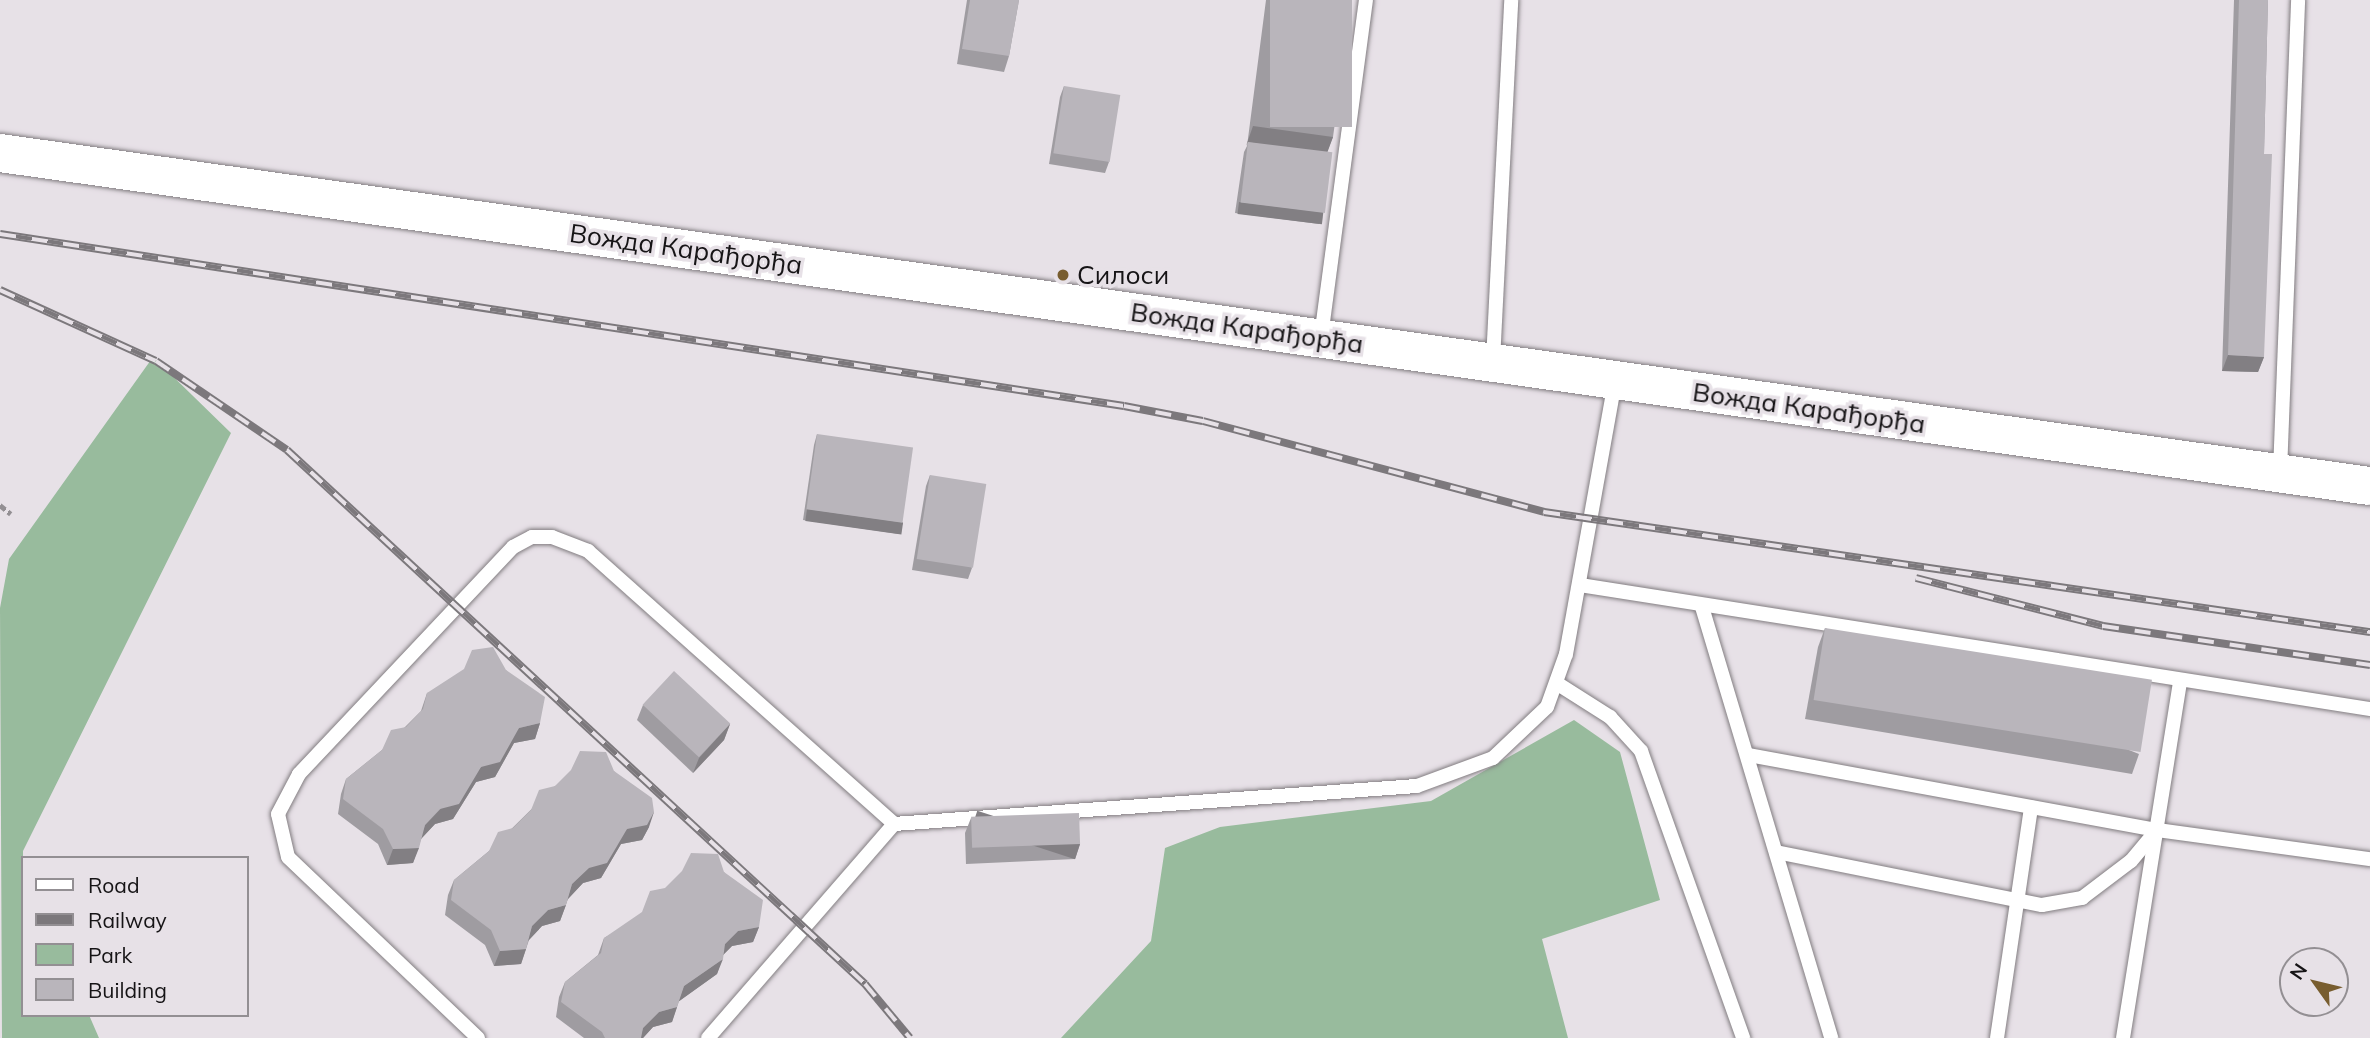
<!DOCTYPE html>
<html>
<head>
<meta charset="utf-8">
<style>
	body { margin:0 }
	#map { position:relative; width:2370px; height:1038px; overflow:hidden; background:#e7e1e7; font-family:Mulish,sans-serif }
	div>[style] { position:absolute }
	.green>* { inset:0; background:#98bb9d }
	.path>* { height:4.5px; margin-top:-2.25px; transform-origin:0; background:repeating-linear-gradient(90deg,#938f93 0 7px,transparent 0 10.5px) }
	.roads { filter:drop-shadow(0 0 2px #827d81) drop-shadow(0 0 2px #827d81) }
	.service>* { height:14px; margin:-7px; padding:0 7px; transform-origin:7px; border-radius:7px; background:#fff }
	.secondary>* { height:38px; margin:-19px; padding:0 19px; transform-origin:19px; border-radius:19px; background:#fff }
	.rail>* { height:8px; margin-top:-4px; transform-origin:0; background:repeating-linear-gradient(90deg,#e7e1e7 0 16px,#7c787c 0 32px); box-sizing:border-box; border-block:2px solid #7c787c }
	.wall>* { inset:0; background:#9f9ca1 }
	.shaded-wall>* { inset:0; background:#827f83; transform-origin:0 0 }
	.building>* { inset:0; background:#b9b5bb; transform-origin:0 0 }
	.dots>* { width:19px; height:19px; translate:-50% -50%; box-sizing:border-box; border:4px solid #e7e1e7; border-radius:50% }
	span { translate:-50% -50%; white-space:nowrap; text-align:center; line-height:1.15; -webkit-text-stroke:7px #e7e1e7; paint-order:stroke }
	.street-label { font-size:26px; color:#161416 }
	.poi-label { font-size:26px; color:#161416 }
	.left { translate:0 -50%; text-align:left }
	.legend { position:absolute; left:21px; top:856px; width:228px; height:161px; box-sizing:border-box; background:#e7e1e7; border:2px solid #938f93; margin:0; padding:9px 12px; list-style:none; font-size:21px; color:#161416 }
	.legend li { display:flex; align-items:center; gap:14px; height:35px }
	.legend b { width:35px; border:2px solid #938f93 }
	.north { position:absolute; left:2279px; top:947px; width:70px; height:70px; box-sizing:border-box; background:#e7e1e7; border:2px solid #938f93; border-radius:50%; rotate:304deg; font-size:19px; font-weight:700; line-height:28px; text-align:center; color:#161416 }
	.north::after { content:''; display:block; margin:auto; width:24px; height:32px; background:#785d2f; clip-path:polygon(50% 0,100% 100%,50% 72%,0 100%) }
</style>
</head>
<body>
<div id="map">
	<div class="green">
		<div style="clip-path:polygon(153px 357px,231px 433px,23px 851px,23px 1015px,89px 1015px,99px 1038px,2px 1038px,0 608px,9px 559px)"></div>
		<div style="clip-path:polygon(1574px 720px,1620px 752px,1660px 900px,1542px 939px,1568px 1038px,1061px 1038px,1151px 941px,1165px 848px,1220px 827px,1431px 801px)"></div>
	</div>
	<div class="path">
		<div style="left:0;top:505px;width:14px;rotate:39deg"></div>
	</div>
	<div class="roads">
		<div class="service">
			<div style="left:1321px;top:337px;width:340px;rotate:-82.4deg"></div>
			<div style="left:1493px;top:361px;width:361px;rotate:-87.1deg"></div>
			<div style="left:2280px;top:472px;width:472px;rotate:-87.8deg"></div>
			<div style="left:1580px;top:585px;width:800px;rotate:8.92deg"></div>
			<div style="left:1702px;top:607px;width:450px;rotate:73.3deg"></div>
			<div style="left:1558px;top:684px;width:62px;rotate:32.4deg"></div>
			<div style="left:1610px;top:717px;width:46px;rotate:47.6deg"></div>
			<div style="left:1641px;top:751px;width:305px;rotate:70.4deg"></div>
			<div style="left:1748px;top:755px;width:416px;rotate:10.4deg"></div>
			<div style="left:2157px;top:830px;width:215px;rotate:7.8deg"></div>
			<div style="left:1776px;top:852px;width:271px;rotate:11.3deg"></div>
			<div style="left:2042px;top:905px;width:41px;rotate:-9.9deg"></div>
			<div style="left:2082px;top:898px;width:61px;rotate:-37.1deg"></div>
			<div style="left:2131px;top:861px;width:40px;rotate:-50deg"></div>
			<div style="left:478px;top:1038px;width:262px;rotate:-136.4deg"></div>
			<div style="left:288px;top:857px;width:44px;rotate:-103.1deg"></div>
			<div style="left:278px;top:814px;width:45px;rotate:-62.3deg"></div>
			<div style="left:299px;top:774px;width:312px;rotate:-46.7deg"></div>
			<div style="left:513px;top:547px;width:21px;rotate:-28deg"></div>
			<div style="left:532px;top:537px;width:20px"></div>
			<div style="left:552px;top:537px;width:39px;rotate:21deg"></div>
			<div style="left:588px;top:551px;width:410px;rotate:41.7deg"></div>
			<div style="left:894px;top:824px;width:524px;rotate:-4.16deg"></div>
			<div style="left:1417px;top:786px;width:81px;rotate:-20.2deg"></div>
			<div style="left:1493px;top:758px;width:74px;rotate:-43.4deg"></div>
			<div style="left:1547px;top:707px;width:56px;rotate:-70.3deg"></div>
			<div style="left:1566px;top:654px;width:277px;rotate:-79.8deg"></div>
			<div style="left:708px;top:1038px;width:284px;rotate:-49deg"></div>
			<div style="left:1997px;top:1038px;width:233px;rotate:-81.6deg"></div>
			<div style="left:2123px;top:1038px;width:361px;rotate:-80.9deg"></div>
		</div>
		<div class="secondary">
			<div style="left:0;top:153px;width:2393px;rotate:8deg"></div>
		</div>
	</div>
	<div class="rail">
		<div style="left:0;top:234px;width:1137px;rotate:8.7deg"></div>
		<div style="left:1124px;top:406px;width:80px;rotate:10.8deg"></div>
		<div style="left:1203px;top:421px;width:353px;rotate:14.9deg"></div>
		<div style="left:1544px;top:512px;width:835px;rotate:8.27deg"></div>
		<div style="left:0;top:290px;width:171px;rotate:24.5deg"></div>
		<div style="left:156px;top:361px;width:158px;rotate:34.2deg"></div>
		<div style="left:287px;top:450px;width:787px;rotate:42.73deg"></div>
		<div style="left:865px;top:984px;width:70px;rotate:50.2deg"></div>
		<div style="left:1916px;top:578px;width:193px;rotate:14.4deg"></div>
		<div style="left:2103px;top:626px;width:270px;rotate:8.3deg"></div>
	</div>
	<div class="wall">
		<div style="clip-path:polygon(967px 0,1019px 0,1009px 56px,1004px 72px,957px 64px)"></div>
		<div style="clip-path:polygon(1266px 0,1352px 0,1333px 137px,1327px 152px,1323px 213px,1319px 224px,1235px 213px,1244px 152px,1247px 146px)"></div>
		<div style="clip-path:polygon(2234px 0,2268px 0,2264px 154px,2264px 357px,2258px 372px,2222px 371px)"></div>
		<div style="clip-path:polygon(1064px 86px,1109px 162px,1105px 173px,1049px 164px,1060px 97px)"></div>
		<div style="clip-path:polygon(817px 434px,903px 523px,899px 534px,803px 520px,814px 445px)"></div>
		<div style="clip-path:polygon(930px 475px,972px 568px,968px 579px,912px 570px,926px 486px)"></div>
		<div style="clip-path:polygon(1825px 628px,2139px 754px,2132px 774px,1805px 719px,1818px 647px)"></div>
		<div style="clip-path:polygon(506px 670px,540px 723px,535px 739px,514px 743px,495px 777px,476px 782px,453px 819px,435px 824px,421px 839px,413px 863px,387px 865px,378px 844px,338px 814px,341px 794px,346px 779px,382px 750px,421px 711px,427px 693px)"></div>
		<div style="clip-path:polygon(643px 705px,730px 724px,724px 740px,693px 773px,637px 720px)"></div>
		<div style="clip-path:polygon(614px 771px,649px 827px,642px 840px,621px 844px,601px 878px,583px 883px,568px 899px,560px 921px,542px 926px,529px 940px,521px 964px,494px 966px,485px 945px,445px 915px,448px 895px,454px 880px,489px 851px,555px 786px)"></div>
		<div style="clip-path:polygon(971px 818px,1080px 844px,1075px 859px,966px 864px,965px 833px)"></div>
		<div style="clip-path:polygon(724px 872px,759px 927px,753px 942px,732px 946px,723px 955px,717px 974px,679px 1001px,672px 1022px,653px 1027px,643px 1038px,584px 1038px,556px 1017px,559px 997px,565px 982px,598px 955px,604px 938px)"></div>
	</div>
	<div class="shaded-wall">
		<div style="clip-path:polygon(1253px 126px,1333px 137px,1326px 156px,1248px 142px,1246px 146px)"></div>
		<div style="left:1239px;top:202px;width:85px;height:12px;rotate:7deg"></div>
		<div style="clip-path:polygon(2228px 355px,2264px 357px,2258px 372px,2222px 371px)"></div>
		<div style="left:807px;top:509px;width:97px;height:12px;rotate:8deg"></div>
		<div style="clip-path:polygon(540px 723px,535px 739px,514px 743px,495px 777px,476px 782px,453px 819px,435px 824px,419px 841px,425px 825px,519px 728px)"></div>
		<div style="clip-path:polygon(730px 724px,724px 740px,693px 773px,699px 758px)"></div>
		<div style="clip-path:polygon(654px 812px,649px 827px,642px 840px,621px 844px,601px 878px,583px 883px,567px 900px,572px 884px,627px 829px)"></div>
		<div style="left:1080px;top:844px;width:16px;height:108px;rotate:108deg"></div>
		<div style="clip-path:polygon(419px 848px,413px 863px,387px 865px,393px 849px)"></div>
		<div style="clip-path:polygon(566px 905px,560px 921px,542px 926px,527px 942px,532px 926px,548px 910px)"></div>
		<div style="clip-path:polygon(759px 927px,753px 942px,732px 946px,719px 959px,725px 944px,738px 931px)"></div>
		<div style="clip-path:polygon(526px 949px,521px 964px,494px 966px,500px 951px)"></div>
		<div style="clip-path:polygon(723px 959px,717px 974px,678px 1002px,684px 986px)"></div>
		<div style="clip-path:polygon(677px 1007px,672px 1022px,653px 1027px,643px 1038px,640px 1038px,643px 1028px,659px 1012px)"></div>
	</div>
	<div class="building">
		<div style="clip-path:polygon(970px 0,1019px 0,1009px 56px,962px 49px)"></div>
		<div style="left:1270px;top:0;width:82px;height:127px"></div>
		<div style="clip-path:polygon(2239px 0,2268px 0,2264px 154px,2272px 154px,2264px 357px,2228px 355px)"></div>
		<div style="left:1064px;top:86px;width:57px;height:68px;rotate:9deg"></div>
		<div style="left:1248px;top:142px;width:85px;height:61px;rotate:7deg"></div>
		<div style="left:817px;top:434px;width:97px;height:76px;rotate:8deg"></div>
		<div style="left:930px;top:475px;width:57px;height:85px;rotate:9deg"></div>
		<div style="left:1825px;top:628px;width:331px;height:73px;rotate:9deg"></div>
		<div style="clip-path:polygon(493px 647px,506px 670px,545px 697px,540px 723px,519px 728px,500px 762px,481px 767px,459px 804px,440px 809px,425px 825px,419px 848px,393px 849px,383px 829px,343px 799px,346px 779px,382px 750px,391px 730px,406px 727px,423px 709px,427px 693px,464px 669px,472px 650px)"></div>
		<div style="left:674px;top:671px;width:77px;height:46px;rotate:43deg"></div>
		<div style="clip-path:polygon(580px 751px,606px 752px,614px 771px,652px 798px,654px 812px,647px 825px,627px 829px,607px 863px,589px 868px,572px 884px,566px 905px,548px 910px,532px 926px,526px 949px,500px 951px,491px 930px,451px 900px,454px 880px,489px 851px,498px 832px,513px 828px,531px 810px,539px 790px,555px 786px,571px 770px)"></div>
		<div style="left:1079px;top:813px;width:31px;height:108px;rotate:88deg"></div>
		<div style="clip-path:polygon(691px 853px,718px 854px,724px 872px,763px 900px,759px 927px,738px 931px,725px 944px,723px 959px,684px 986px,677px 1007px,659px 1012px,643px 1028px,641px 1038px,605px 1038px,602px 1032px,561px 1002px,565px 982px,601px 953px,604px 938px,642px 912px,650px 891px,665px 888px,682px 871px)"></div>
	</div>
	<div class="dots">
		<div style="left:1063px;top:275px;background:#785d2f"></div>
	</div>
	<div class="street-label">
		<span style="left:686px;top:249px;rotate:8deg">Вожда Карађорђа</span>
		<span style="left:1247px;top:328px;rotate:8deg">Вожда Карађорђа</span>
		<span style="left:1809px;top:408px;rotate:8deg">Вожда Карађорђа</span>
	</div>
	<div class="poi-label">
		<span class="left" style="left:1077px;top:275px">Силоси</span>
	</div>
	<ul class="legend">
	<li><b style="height:9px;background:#fff"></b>Road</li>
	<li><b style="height:9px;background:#7c787c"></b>Railway</li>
	<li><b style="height:19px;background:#98bb9d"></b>Park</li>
	<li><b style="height:19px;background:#b9b5bb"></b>Building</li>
	</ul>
	<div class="north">N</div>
</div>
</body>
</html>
